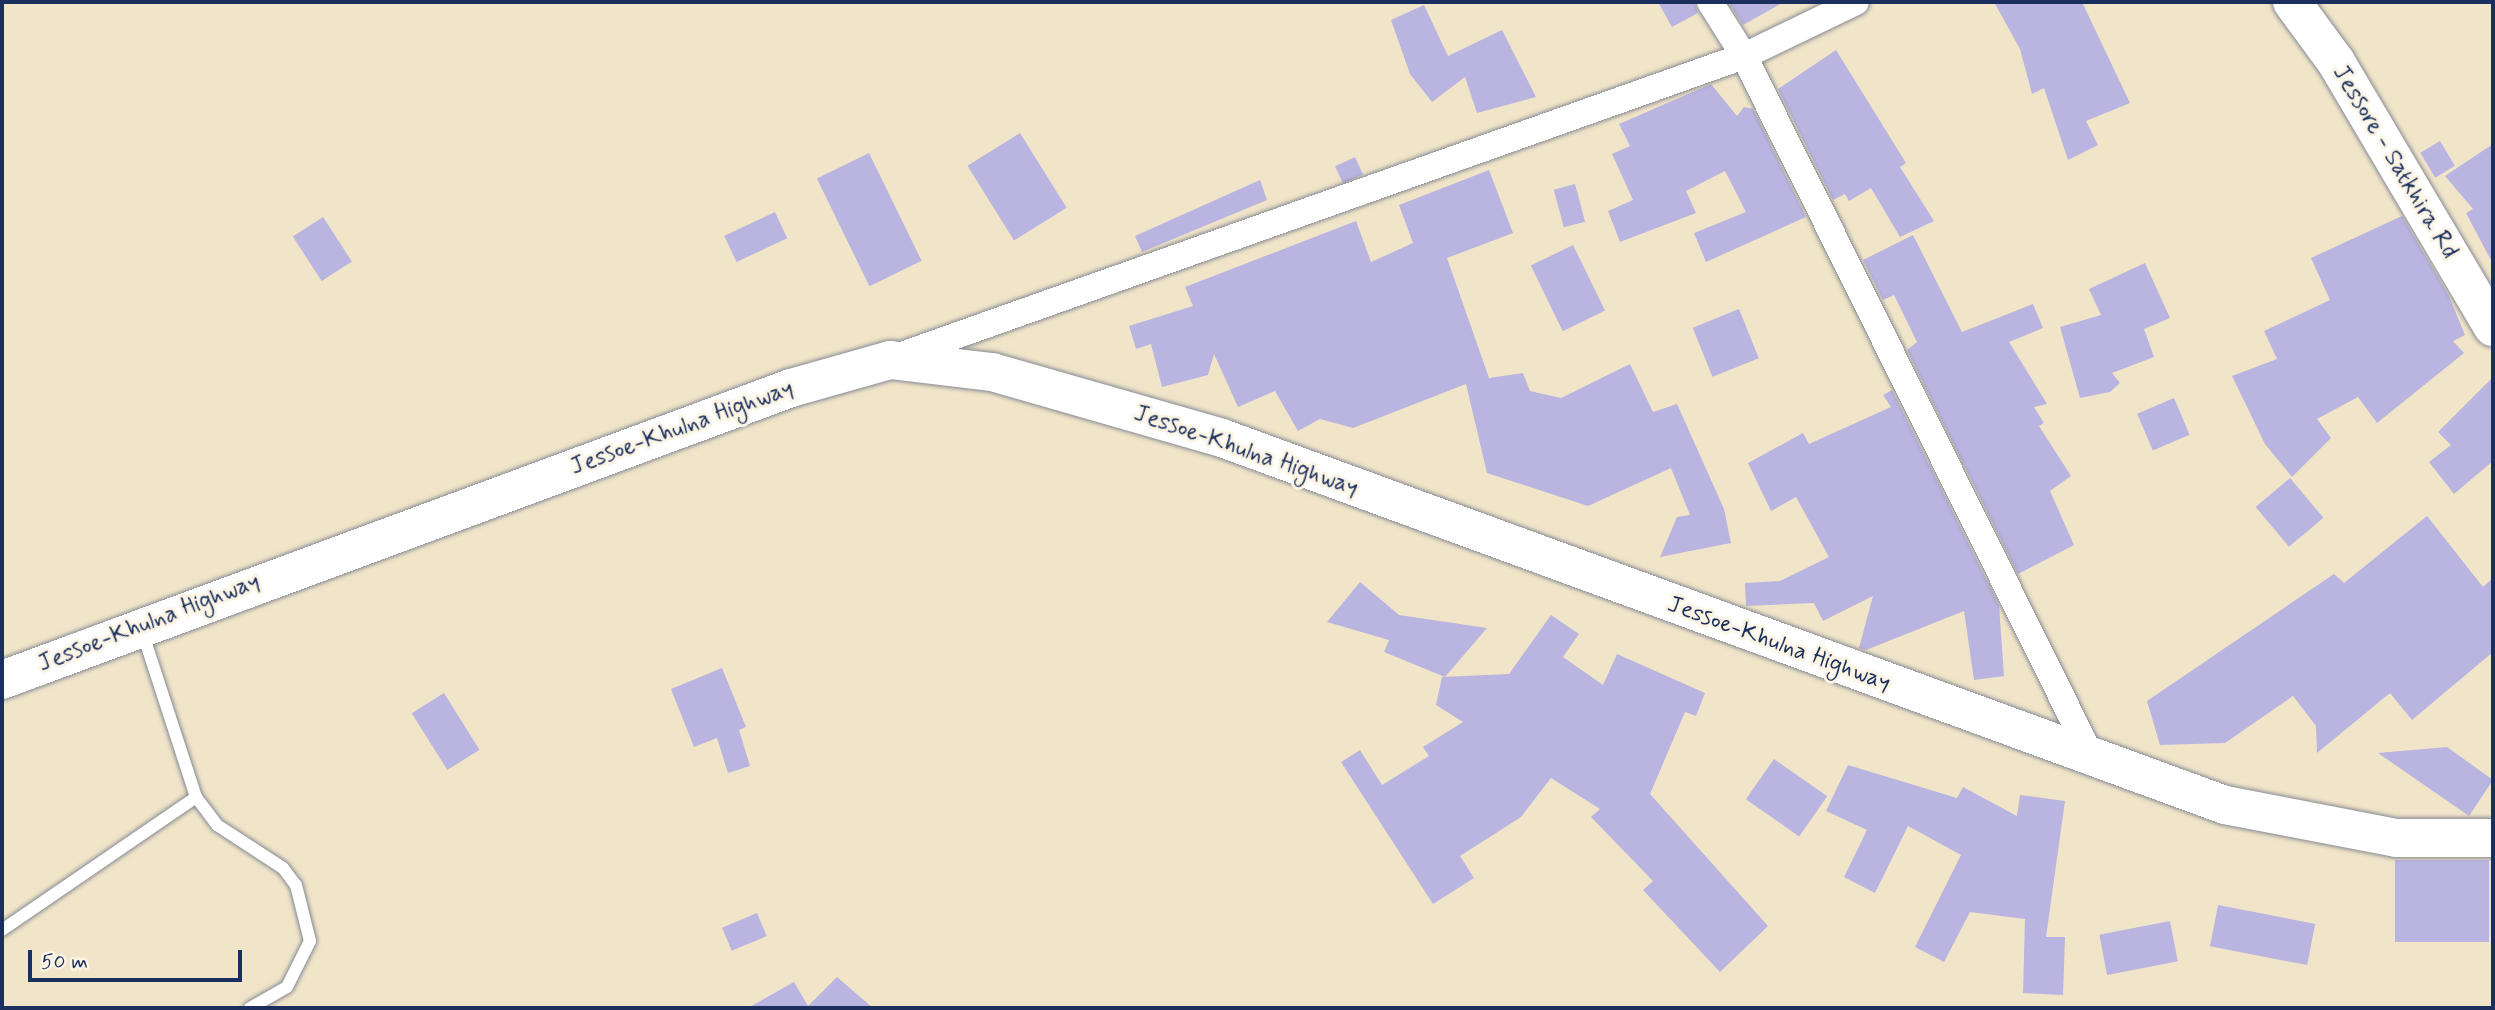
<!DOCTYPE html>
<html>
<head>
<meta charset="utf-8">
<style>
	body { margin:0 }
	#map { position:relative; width:2495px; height:1010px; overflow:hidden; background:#f1e5c9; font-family:Mynerve,sans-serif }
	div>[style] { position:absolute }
	.building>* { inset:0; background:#bab4e0; transform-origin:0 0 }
	.roads { filter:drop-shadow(0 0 2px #868a94) drop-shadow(0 0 2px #868a94) }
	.service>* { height:12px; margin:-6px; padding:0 6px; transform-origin:6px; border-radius:6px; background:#fff }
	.minor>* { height:26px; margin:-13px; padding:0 13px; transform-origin:13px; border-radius:13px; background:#fff }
	.primary>* { height:38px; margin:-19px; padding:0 19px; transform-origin:19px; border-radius:19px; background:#fff }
	.trunk>* { height:38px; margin:-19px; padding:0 19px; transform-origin:19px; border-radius:19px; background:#fff }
	span { translate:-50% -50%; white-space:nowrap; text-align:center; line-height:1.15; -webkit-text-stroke:6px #fcf5e5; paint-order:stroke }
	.street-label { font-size:24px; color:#1b2f5e }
	.frame { position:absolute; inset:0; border:4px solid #1b2f5e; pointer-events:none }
	.scale { position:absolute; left:28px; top:950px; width:214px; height:32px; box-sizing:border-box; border:4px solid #1b2f5e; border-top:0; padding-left:9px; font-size:21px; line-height:24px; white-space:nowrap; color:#1b2f5e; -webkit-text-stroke:5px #fcf5e5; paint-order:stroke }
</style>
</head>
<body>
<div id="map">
	<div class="building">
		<div style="clip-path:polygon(1658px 2px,1694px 2px,1698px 13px,1672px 27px)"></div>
		<div style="clip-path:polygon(1728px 2px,1784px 2px,1743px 25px)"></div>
		<div style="clip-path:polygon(1994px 2px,2082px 2px,2130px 103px,2086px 121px,2098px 145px,2068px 160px,2044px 88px,2032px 94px,2020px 49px)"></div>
		<div style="clip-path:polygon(1424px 5px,1448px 56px,1502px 30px,1536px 97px,1477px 113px,1465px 77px,1432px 102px,1410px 74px,1391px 20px)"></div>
		<div style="clip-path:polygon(1836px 50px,1906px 163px,1900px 167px,1934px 221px,1900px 237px,1871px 188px,1849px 201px,1845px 194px,1833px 200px,1778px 89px)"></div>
		<div style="clip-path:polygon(1711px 84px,1737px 116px,1744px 107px,1753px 109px,1806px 217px,1706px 262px,1694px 233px,1746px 212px,1725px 171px,1686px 191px,1696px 213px,1620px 242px,1608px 211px,1633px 200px,1612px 154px,1630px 146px,1619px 124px)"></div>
		<div style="left:1020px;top:133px;width:88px;height:62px;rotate:58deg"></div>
		<div style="left:2440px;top:141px;width:29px;height:23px;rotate:59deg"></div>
		<div style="clip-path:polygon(2493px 144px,2493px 264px,2466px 213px,2473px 209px,2445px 176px)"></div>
		<div style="left:869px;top:153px;width:120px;height:58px;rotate:64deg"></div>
		<div style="left:1355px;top:157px;width:19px;height:22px;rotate:65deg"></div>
		<div style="clip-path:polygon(1489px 170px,1513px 233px,1447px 258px,1489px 378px,1523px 373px,1530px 391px,1561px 398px,1630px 364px,1653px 412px,1677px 404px,1724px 509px,1731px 543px,1660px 557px,1677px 517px,1690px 515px,1671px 468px,1588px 506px,1487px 473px,1466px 384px,1353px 428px,1320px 419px,1298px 431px,1275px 391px,1238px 407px,1214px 354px,1208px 375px,1162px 387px,1151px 344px,1136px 349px,1129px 326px,1193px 306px,1185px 287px,1356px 221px,1371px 262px,1413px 243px,1399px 205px)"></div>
		<div style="clip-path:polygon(1260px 180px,1267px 200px,1142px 252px,1135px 236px)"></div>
		<div style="left:1575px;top:184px;width:39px;height:22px;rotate:75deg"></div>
		<div style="left:775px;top:212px;width:29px;height:56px;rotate:65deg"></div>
		<div style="clip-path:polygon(2402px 216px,2448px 294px,2465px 335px,2453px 341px,2464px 353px,2377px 423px,2358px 397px,2317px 419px,2331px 438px,2292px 477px,2265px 444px,2232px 376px,2277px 359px,2264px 331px,2330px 300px,2311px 258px)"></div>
		<div style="left:323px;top:217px;width:53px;height:36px;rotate:57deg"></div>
		<div style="clip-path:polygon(1913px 235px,1962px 332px,2033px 304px,2043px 328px,2009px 342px,2047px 404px,2034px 407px,2044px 423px,2039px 426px,2071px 476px,2050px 491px,2074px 545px,2018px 574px,1907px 350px,1917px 342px,1894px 295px,1883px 300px,1863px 260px)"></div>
		<div style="left:1573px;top:245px;width:73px;height:47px;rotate:64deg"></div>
		<div style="clip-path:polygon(2145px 263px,2170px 318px,2144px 329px,2154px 357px,2112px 373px,2120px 383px,2110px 392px,2080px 398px,2060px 327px,2101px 315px,2089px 289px)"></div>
		<div style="left:1739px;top:309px;width:53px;height:50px;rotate:68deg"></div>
		<div style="clip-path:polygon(2493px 377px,2493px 461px,2454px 494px,2429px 462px,2451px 445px,2438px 432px)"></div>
		<div style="clip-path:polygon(1892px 390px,1999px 605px,2004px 676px,1974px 680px,1964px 611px,1866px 650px,1859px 648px,1873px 596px,1823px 621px,1814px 603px,1746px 606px,1745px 583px,1780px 581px,1829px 557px,1796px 497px,1771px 511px,1748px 463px,1803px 433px,1809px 444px,1891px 407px,1883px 395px)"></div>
		<div style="left:2174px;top:398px;width:40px;height:40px;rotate:67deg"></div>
		<div style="left:2290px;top:478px;width:52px;height:45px;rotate:50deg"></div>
		<div style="clip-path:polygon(2427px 516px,2483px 587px,2493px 578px,2493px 652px,2412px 720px,2390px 693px,2317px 753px,2316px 726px,2293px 696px,2225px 743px,2160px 745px,2147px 701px,2334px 574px,2344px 583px)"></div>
		<div style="clip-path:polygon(1360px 582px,1399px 615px,1487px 628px,1445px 677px,1384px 652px,1389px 640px,1327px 622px)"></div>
		<div style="clip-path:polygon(1551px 615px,1579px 634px,1563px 657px,1603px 685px,1617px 654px,1705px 693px,1696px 716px,1685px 712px,1650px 794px,1768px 926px,1720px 972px,1643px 890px,1653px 881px,1591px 817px,1600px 809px,1551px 778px,1521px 817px,1460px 856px,1474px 878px,1433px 904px,1341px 762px,1360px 750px,1382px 785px,1429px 756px,1423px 747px,1463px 722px,1436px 705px,1442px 677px,1509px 674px)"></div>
		<div style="clip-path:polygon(722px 668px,746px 727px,739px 730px,750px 766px,728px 773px,717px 738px,694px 747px,671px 689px)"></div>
		<div style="left:444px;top:693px;width:67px;height:38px;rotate:58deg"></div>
		<div style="clip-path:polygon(2447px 747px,2493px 780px,2469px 816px,2378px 753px)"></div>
		<div style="left:1774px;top:759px;width:65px;height:49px;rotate:35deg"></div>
		<div style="clip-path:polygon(1848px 765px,1957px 798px,1963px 787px,2017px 816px,2020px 795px,2065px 801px,2046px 937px,2065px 937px,2063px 995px,2023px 993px,2025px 919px,1970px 912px,1944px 962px,1915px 947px,1961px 855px,1908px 826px,1875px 893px,1844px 877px,1867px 830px,1826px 811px)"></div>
		<div style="left:2395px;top:860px;width:94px;height:82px"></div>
		<div style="left:2218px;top:905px;width:99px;height:42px;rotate:11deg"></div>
		<div style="left:757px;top:913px;width:25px;height:38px;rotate:67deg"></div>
		<div style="left:2170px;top:921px;width:41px;height:72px;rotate:79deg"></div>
		<div style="clip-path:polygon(837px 977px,873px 1008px,748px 1008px,794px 982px,808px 1006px)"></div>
	</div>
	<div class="roads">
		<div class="service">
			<div style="left:142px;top:631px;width:175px;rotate:72deg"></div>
			<div style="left:196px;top:797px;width:35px;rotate:53deg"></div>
			<div style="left:217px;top:825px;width:79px;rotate:33.1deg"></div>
			<div style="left:283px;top:868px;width:21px;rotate:53deg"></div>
			<div style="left:296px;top:885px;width:58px;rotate:76deg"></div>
			<div style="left:310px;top:941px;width:51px;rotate:116.6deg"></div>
			<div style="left:287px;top:987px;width:43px;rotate:150.4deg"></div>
			<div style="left:2px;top:930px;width:235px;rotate:-34.4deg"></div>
		</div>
		<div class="minor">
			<div style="left:1710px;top:2px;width:64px;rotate:57.8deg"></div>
			<div style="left:1744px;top:56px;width:786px;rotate:63.63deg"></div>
			<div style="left:896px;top:357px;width:900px;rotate:-19.54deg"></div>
			<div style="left:1744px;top:56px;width:124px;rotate:-25.7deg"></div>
		</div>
		<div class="primary">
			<div style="left:2292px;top:2px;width:74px;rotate:53.7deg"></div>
			<div style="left:2336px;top:62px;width:308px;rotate:59.4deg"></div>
		</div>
		<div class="trunk">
			<div style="left:2px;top:680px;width:841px;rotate:-20.31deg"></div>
			<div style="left:791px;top:388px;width:103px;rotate:-15.8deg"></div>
			<div style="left:890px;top:360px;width:103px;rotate:6.7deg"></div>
			<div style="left:992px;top:372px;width:239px;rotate:16deg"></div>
			<div style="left:1222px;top:438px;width:1068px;rotate:20.1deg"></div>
			<div style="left:2225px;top:805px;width:174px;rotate:10.9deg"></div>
			<div style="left:2396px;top:838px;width:97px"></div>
		</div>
	</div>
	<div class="street-label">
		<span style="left:2395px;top:162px;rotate:59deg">Jessore - Satkhira Rd</span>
		<span style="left:682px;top:428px;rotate:-20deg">Jessoe-Khulna Highway</span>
		<span style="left:1246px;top:451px;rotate:19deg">Jessoe-Khulna Highway</span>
		<span style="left:149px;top:623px;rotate:-21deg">Jessoe-Khulna Highway</span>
		<span style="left:1779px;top:644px;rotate:20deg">Jessoe-Khulna Highway</span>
	</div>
	<div class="frame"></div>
	<div class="scale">50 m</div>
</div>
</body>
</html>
